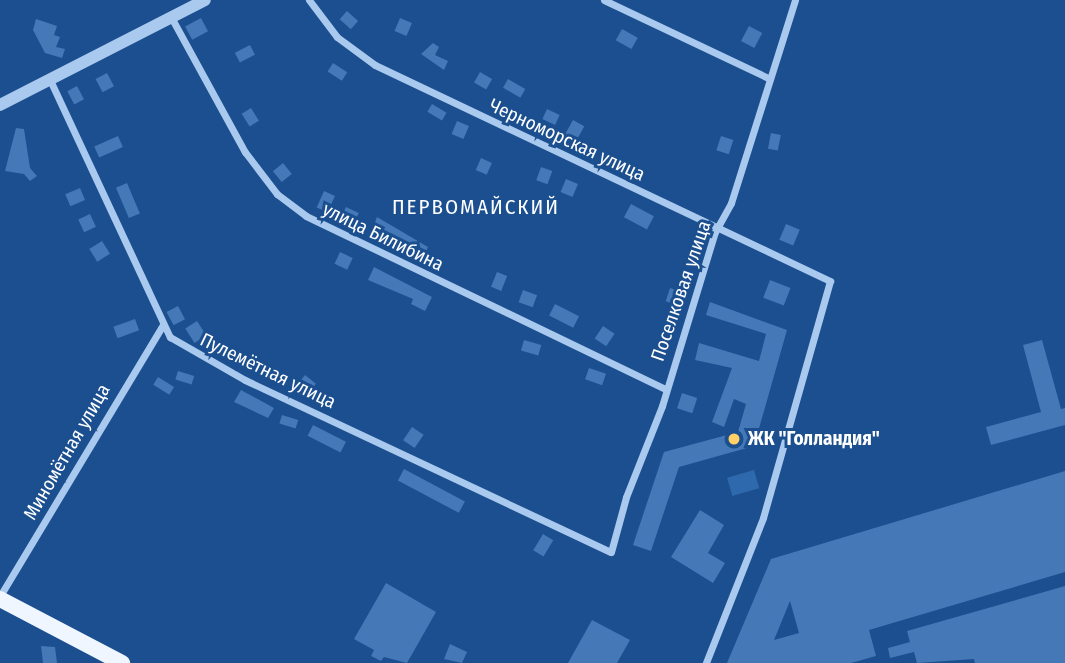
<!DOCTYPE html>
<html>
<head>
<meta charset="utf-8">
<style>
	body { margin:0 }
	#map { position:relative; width:1065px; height:663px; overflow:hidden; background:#1b4f8f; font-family:"Fira Sans Condensed",sans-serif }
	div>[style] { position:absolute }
	.green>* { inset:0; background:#2e69ad; transform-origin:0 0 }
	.building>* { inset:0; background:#4478b7; transform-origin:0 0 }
	.minor>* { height:7px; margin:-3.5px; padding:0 3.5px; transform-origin:3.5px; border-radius:3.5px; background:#a9c9ee }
	.tertiary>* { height:12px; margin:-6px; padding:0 6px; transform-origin:6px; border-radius:6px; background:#a9c9ee }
	.primary>* { height:16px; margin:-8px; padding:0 8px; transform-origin:8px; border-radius:8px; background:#f0f6ff }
	.dots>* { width:19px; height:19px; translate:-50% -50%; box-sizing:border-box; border:4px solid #1b4f8f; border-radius:50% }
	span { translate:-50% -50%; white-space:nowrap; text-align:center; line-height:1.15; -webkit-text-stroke:6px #1b4f8f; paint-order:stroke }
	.street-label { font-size:19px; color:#fff }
	.poi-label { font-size:19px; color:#fff; font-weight:700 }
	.left { translate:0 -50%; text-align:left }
	.neighbourhood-label { font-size:21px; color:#fff; letter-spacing:2px }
</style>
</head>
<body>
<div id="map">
	<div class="green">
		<div style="left:754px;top:470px;width:19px;height:28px;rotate:74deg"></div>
	</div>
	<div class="building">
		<div style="left:347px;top:11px;width:15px;height:11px;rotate:42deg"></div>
		<div style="left:201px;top:18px;width:15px;height:18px;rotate:62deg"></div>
		<div style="left:400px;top:18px;width:13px;height:14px;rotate:23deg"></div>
		<div style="clip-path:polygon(36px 19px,57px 26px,54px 35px,60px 37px,56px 47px,65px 49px,62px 58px,45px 53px,33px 30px)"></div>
		<div style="left:749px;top:26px;width:15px;height:17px;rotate:28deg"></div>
		<div style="left:622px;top:29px;width:18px;height:13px;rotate:29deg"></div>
		<div style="clip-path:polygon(433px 43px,439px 47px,435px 55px,448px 61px,444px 70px,421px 54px)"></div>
		<div style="left:250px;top:45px;width:11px;height:17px;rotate:63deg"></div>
		<div style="left:333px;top:63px;width:17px;height:10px;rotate:33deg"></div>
		<div style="left:480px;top:72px;width:14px;height:12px;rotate:30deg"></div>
		<div style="left:107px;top:73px;width:15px;height:13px;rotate:62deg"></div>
		<div style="left:508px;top:79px;width:20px;height:10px;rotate:30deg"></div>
		<div style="left:77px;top:86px;width:15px;height:11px;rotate:62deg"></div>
		<div style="left:432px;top:104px;width:17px;height:9px;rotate:31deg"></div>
		<div style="left:251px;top:108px;width:15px;height:11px;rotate:58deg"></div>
		<div style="left:547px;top:109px;width:14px;height:11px;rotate:25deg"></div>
		<div style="left:573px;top:120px;width:13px;height:16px;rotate:29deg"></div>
		<div style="left:457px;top:121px;width:13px;height:14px;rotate:23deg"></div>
		<div style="clip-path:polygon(16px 128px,24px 129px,30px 168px,37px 176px,30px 181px,24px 174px,5px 171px)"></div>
		<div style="left:771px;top:133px;width:10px;height:16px;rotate:11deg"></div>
		<div style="left:118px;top:136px;width:12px;height:26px;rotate:66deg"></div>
		<div style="left:721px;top:136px;width:13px;height:15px;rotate:18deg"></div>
		<div style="left:481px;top:158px;width:12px;height:13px;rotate:24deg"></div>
		<div style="left:283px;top:163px;width:14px;height:13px;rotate:51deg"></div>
		<div style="left:541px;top:167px;width:12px;height:14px;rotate:20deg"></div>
		<div style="left:566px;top:179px;width:13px;height:14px;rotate:23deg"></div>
		<div style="left:127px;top:183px;width:33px;height:12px;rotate:67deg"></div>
		<div style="left:80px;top:188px;width:13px;height:16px;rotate:67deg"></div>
		<div style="left:324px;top:191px;width:12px;height:18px;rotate:24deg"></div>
		<div style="left:631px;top:204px;width:26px;height:15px;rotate:28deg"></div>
		<div style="left:346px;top:207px;width:14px;height:13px;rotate:25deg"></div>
		<div style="left:90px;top:214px;width:14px;height:13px;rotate:65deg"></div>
		<div style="clip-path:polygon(377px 217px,428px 247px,422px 261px,414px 258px,418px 250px,372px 230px)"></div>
		<div style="left:786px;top:224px;width:15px;height:17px;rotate:23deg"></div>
		<div style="left:102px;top:241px;width:15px;height:15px;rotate:58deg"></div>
		<div style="left:340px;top:252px;width:14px;height:13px;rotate:25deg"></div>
		<div style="clip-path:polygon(374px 267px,432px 297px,425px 311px,411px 304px,413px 299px,368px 280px)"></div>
		<div style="left:497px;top:272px;width:11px;height:16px;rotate:22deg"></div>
		<div style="left:770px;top:280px;width:22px;height:19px;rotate:21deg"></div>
		<div style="left:670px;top:288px;width:19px;height:14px;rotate:18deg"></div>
		<div style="left:523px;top:290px;width:15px;height:13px;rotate:20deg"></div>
		<div style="clip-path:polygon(710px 302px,787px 330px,754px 446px,679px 467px,651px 551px,633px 545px,664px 452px,738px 432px,746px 404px,734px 399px,724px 427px,712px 422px,732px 368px,695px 360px,699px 343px,759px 361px,766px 334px,706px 315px)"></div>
		<div style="left:555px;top:304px;width:27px;height:13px;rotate:27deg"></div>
		<div style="left:178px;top:306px;width:15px;height:13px;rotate:62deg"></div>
		<div style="left:135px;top:319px;width:12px;height:23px;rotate:70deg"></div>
		<div style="left:197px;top:321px;width:17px;height:14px;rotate:57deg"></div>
		<div style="left:603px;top:326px;width:14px;height:15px;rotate:34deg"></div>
		<div style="left:524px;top:340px;width:18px;height:11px;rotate:16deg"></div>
		<div style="clip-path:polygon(1042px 340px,1061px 409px,1065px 408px,1065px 425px,991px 445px,986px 427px,1041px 412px,1023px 345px)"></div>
		<div style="left:589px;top:368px;width:18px;height:12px;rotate:19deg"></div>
		<div style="left:178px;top:371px;width:17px;height:9px;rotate:17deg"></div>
		<div style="left:305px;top:375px;width:14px;height:14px;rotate:39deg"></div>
		<div style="left:158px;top:377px;width:19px;height:9px;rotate:32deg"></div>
		<div style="clip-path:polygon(241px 390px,274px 408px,268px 418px,234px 402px)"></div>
		<div style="left:682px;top:393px;width:16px;height:16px;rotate:18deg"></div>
		<div style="left:282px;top:415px;width:17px;height:9px;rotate:17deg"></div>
		<div style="left:313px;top:425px;width:37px;height:12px;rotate:27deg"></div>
		<div style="left:412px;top:427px;width:14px;height:16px;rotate:34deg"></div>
		<div style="left:404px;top:469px;width:69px;height:13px;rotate:28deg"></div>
		<div style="clip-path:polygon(evenodd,1065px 471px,1065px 572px,869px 630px,876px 656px,851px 663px,727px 663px,771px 559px,1065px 471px,790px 601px,799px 633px,774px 640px,790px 601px)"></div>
		<div style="clip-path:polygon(700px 510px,724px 525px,708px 553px,725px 563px,713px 583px,671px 557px)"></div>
		<div style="left:543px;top:534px;width:12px;height:19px;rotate:31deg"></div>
		<div style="clip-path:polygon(386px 583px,436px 612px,407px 663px,384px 657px,381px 661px,371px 656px,374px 650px,354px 639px)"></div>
		<div style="clip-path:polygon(1065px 586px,1065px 663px,975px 663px,974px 659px,917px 663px,914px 652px,890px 658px,888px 648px,910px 642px,907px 631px)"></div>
		<div style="clip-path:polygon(592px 620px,630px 640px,617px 663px,568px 663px)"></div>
		<div style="clip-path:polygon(450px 644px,467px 652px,462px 663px,444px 659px)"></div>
		<div style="clip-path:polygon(41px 646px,55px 647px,57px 663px,43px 663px)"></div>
	</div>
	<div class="minor">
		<div style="left:309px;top:0;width:46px;rotate:52.9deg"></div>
		<div style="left:337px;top:37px;width:47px;rotate:36.4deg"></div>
		<div style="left:375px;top:65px;width:504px;rotate:25.39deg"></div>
		<div style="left:830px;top:281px;width:246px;rotate:105.8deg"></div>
		<div style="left:763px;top:518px;width:156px;rotate:111.5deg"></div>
		<div style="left:604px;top:0;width:182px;rotate:25.4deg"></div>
		<div style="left:171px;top:17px;width:154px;rotate:61.3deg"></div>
		<div style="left:245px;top:152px;width:53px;rotate:52.7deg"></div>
		<div style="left:277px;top:194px;width:36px;rotate:37deg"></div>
		<div style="left:306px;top:216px;width:399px;rotate:25.7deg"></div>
		<div style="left:50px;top:80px;width:284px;rotate:65deg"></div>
		<div style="left:170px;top:337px;width:86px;rotate:29.8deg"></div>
		<div style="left:245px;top:380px;width:404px;rotate:25.2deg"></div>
		<div style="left:611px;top:552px;width:57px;rotate:-74.7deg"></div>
		<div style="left:626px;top:497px;width:98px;rotate:-68.4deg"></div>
		<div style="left:662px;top:406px;width:182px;rotate:-73.1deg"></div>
		<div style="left:715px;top:232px;width:33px;rotate:-61deg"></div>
		<div style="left:731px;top:203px;width:213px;rotate:-72.5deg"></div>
		<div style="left:0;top:596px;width:316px;rotate:-59deg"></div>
	</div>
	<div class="tertiary">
		<div style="left:0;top:105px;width:230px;rotate:-27.1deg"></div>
	</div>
	<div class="primary">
		<div style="left:0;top:599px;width:138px;rotate:27.7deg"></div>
	</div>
	<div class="dots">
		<div style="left:734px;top:439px;background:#ffd166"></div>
	</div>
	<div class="street-label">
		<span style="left:567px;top:140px;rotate:25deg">Черноморская улица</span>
		<span style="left:383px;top:237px;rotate:26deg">улица Билибина</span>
		<span style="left:681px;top:291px;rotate:-71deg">Поселковая улица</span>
		<span style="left:268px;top:371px;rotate:26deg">Пулемётная улица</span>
		<span style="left:67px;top:452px;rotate:-60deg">Миномётная улица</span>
	</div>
	<div class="poi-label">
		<span class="left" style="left:748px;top:439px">ЖК "Голландия"</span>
	</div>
	<div class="neighbourhood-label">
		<span style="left:476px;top:207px">ПЕРВОМАЙСКИЙ</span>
	</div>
</div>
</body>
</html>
